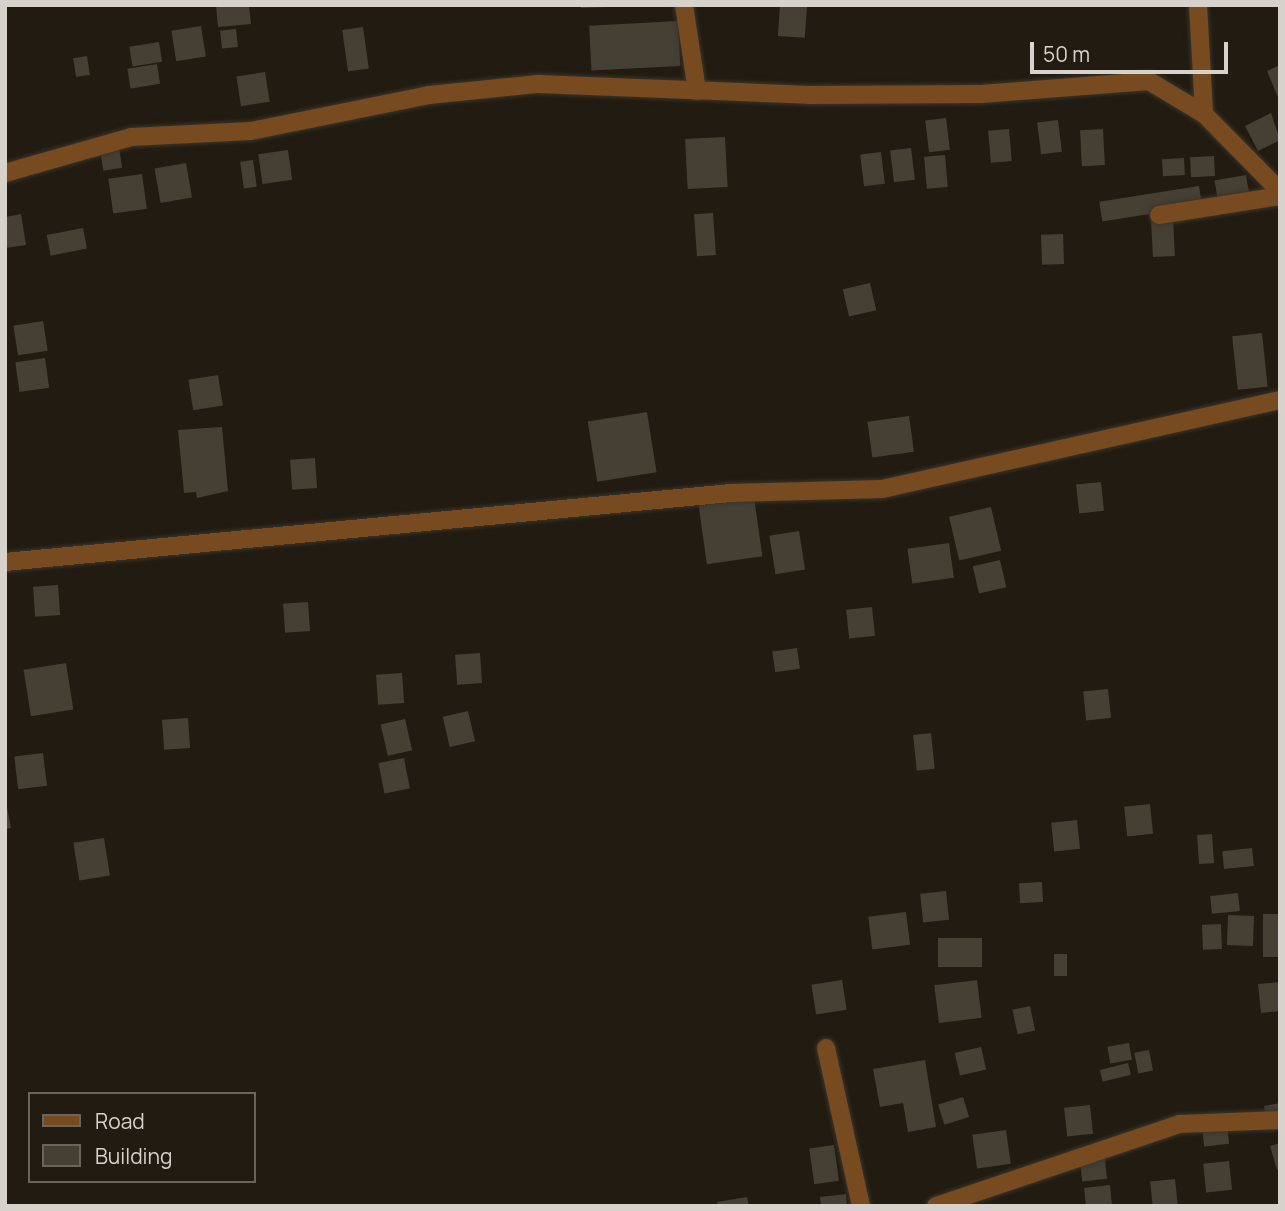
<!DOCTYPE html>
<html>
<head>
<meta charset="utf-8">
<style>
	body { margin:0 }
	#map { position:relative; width:1285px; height:1211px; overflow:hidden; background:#211b11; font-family:Manrope,sans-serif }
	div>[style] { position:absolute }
	.building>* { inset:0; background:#463f34; transform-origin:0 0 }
	.roads { filter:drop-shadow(0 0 2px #3a352b) drop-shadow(0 0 2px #3a352b) }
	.street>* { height:18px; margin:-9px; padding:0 9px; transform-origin:9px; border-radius:9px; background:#774a20 }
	span { translate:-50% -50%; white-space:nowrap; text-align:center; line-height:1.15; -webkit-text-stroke:7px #211b11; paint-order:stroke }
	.frame { position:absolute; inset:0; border:7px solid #d7d3cc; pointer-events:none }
	.legend { position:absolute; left:28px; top:1092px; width:228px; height:91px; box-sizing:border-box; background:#211b11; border:2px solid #6a655c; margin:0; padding:9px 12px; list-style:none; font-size:21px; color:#d7d3cc }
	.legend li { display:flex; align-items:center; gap:14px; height:35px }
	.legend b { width:35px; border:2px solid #6a655c }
	.scale { position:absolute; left:1030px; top:42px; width:198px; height:32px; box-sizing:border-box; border:4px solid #d7d3cc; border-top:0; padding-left:9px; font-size:21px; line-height:24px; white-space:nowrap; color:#d7d3cc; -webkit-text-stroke:5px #211b11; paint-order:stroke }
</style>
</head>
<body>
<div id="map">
	<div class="building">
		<div style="clip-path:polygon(216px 5px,249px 5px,251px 24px,218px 27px)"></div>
		<div style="clip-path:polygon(581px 5px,607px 5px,607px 7px,581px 8px)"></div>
		<div style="left:780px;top:5px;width:27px;height:31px;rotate:4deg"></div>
		<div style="left:678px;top:21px;width:45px;height:89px;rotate:87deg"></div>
		<div style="left:201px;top:26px;width:31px;height:30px;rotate:81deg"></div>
		<div style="left:363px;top:27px;width:42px;height:21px;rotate:82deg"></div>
		<div style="left:236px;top:29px;width:18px;height:16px;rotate:84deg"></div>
		<div style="left:159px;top:42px;width:20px;height:30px;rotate:81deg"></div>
		<div style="left:87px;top:56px;width:19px;height:14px;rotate:81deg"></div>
		<div style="left:157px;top:64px;width:20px;height:30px;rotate:81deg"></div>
		<div style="clip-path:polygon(1280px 65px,1280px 102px,1267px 71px)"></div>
		<div style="left:265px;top:72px;width:30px;height:29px;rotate:81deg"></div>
		<div style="clip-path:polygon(1271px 113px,1280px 140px,1258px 151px,1245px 126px)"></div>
		<div style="left:946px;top:118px;width:32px;height:21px;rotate:83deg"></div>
		<div style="left:1058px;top:120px;width:32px;height:21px;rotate:83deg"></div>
		<div style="left:1009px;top:129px;width:32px;height:21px;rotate:85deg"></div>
		<div style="left:1103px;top:129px;width:36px;height:23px;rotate:87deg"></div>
		<div style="left:725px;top:137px;width:50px;height:40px;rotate:87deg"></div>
		<div style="left:119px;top:148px;width:20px;height:19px;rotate:81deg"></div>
		<div style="left:911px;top:148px;width:32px;height:21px;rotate:83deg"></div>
		<div style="left:288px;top:150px;width:30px;height:30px;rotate:82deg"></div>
		<div style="left:881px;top:152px;width:32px;height:21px;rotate:83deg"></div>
		<div style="left:945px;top:155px;width:32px;height:21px;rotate:85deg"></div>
		<div style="left:1214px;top:156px;width:20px;height:24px;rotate:87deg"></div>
		<div style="left:1184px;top:158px;width:17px;height:22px;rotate:87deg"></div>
		<div style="left:253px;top:160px;width:27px;height:13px;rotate:82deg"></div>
		<div style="left:186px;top:163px;width:35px;height:32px;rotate:80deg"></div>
		<div style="left:142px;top:174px;width:35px;height:34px;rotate:82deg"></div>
		<div style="left:1246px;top:175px;width:29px;height:32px;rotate:80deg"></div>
		<div style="left:1199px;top:186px;width:20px;height:101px;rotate:81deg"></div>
		<div style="left:713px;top:213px;width:42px;height:19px;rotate:86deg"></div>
		<div style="clip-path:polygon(21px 214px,26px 245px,5px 248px,5px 217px)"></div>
		<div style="left:1173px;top:219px;width:37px;height:22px;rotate:87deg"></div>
		<div style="left:83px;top:228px;width:21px;height:37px;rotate:79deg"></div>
		<div style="left:1063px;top:234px;width:30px;height:22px;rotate:88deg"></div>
		<div style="left:870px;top:283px;width:28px;height:28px;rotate:77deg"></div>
		<div style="left:43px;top:321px;width:30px;height:30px;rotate:81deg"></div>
		<div style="left:1262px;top:333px;width:54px;height:30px;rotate:84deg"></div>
		<div style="left:45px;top:358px;width:30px;height:30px;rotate:82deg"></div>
		<div style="left:218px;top:375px;width:31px;height:30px;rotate:81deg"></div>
		<div style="left:647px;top:412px;width:61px;height:60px;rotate:81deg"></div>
		<div style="left:909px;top:416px;width:36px;height:42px;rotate:82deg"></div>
		<div style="clip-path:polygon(222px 427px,228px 491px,197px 498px,196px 492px,184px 493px,178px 430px)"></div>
		<div style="left:315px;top:458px;width:30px;height:25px;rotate:86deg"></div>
		<div style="left:1101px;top:482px;width:29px;height:25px;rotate:84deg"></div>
		<div style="left:753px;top:490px;width:67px;height:56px;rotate:82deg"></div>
		<div style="left:991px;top:507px;width:45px;height:43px;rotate:77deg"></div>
		<div style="left:799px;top:531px;width:39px;height:30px;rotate:81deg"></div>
		<div style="left:949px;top:543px;width:35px;height:42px;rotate:82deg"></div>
		<div style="left:1000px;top:560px;width:28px;height:28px;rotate:77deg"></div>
		<div style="left:58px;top:585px;width:30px;height:25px;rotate:86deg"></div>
		<div style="left:308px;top:602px;width:29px;height:25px;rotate:86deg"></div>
		<div style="left:872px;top:607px;width:29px;height:26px;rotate:84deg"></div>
		<div style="left:797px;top:648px;width:21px;height:25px;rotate:82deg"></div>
		<div style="left:480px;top:653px;width:30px;height:25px;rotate:86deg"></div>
		<div style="left:66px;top:663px;width:47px;height:43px;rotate:81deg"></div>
		<div style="left:402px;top:673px;width:30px;height:26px;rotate:86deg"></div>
		<div style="left:1108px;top:689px;width:29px;height:25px;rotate:84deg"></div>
		<div style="left:468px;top:711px;width:31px;height:26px;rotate:77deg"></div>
		<div style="left:188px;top:718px;width:30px;height:26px;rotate:86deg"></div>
		<div style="left:405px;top:719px;width:32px;height:25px;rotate:77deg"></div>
		<div style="left:931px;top:733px;width:36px;height:18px;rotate:84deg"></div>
		<div style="left:43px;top:753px;width:33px;height:29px;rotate:83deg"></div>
		<div style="left:404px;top:758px;width:31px;height:26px;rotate:79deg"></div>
		<div style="clip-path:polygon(5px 797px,11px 828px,5px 829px)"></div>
		<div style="left:1150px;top:804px;width:30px;height:26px;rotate:84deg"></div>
		<div style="left:1077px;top:820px;width:29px;height:26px;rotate:84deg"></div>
		<div style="left:1212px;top:834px;width:29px;height:15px;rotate:86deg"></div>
		<div style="left:104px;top:838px;width:38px;height:31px;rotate:81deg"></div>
		<div style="left:1252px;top:848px;width:18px;height:30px;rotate:84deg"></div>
		<div style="left:1042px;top:882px;width:20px;height:23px;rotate:87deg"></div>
		<div style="left:946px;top:891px;width:29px;height:26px;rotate:84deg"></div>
		<div style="left:1238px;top:893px;width:18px;height:28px;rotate:84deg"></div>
		<div style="left:906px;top:912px;width:33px;height:38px;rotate:83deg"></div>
		<div style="left:1263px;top:914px;width:17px;height:43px"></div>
		<div style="left:1228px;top:915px;width:26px;height:30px;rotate:2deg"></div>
		<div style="left:1221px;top:924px;width:25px;height:19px;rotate:88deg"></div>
		<div style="left:938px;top:938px;width:44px;height:29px"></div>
		<div style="left:1054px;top:954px;width:13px;height:22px"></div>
		<div style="left:842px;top:980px;width:30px;height:31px;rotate:81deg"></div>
		<div style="left:977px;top:980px;width:38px;height:43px;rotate:83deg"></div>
		<div style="clip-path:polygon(1280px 982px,1280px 1011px,1261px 1013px,1258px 984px)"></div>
		<div style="left:1030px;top:1006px;width:25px;height:18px;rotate:78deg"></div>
		<div style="left:1129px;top:1043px;width:17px;height:22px;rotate:80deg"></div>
		<div style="left:981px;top:1047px;width:23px;height:27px;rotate:77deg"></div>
		<div style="left:1149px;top:1050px;width:21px;height:15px;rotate:79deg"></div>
		<div style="clip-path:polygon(925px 1060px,936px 1127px,908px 1132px,903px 1103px,880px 1107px,873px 1069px)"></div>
		<div style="left:1128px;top:1063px;width:12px;height:29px;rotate:76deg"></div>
		<div style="left:963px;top:1097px;width:21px;height:26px;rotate:73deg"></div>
		<div style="clip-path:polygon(1280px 1103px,1280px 1115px,1266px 1117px,1264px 1106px)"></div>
		<div style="left:1090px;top:1105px;width:29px;height:26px;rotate:84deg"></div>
		<div style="left:1226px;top:1115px;width:29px;height:25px;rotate:84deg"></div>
		<div style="left:1006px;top:1130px;width:34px;height:34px;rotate:82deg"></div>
		<div style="clip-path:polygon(1280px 1143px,1280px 1169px,1277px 1170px,1270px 1146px)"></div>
		<div style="left:834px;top:1145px;width:36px;height:25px;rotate:82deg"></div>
		<div style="left:1104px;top:1150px;width:29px;height:25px;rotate:84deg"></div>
		<div style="left:1229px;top:1161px;width:29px;height:26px;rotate:84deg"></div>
		<div style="left:1175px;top:1179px;width:27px;height:25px;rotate:84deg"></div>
		<div style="clip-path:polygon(1110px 1185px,1112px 1206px,1086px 1206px,1084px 1188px)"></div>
		<div style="clip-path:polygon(846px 1194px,847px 1206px,821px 1206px,820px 1197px)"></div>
		<div style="clip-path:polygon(747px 1197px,749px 1206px,718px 1206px,717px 1202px)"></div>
	</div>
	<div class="roads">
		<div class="street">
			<div style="left:684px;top:5px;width:87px;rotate:81.4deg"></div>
			<div style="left:1198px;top:5px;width:109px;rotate:86.8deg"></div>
			<div style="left:5px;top:173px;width:131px;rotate:-15.9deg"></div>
			<div style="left:131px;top:137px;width:120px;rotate:-2.9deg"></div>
			<div style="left:251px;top:131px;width:182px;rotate:-11.4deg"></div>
			<div style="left:429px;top:95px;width:110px;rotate:-5.8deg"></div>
			<div style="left:538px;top:84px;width:271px;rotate:2.3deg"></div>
			<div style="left:809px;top:95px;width:172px;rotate:-0.3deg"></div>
			<div style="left:981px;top:94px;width:169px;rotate:-4.4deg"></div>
			<div style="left:1149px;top:81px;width:64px;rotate:31deg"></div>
			<div style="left:1204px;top:114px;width:108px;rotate:45.4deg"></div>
			<div style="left:1159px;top:215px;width:122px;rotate:-8.9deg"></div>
			<div style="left:5px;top:562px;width:729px;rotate:-5.43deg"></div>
			<div style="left:731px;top:493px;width:151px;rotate:-1.5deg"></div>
			<div style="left:882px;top:489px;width:408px;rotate:-12.6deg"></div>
			<div style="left:826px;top:1048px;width:162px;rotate:77.5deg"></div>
			<div style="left:936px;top:1206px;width:257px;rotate:-18.6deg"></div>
			<div style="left:1180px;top:1124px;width:100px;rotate:-2.3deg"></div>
		</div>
	</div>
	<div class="frame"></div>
	<ul class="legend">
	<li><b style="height:9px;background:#774a20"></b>Road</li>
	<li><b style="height:19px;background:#463f34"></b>Building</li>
	</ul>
	<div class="scale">50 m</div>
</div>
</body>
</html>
